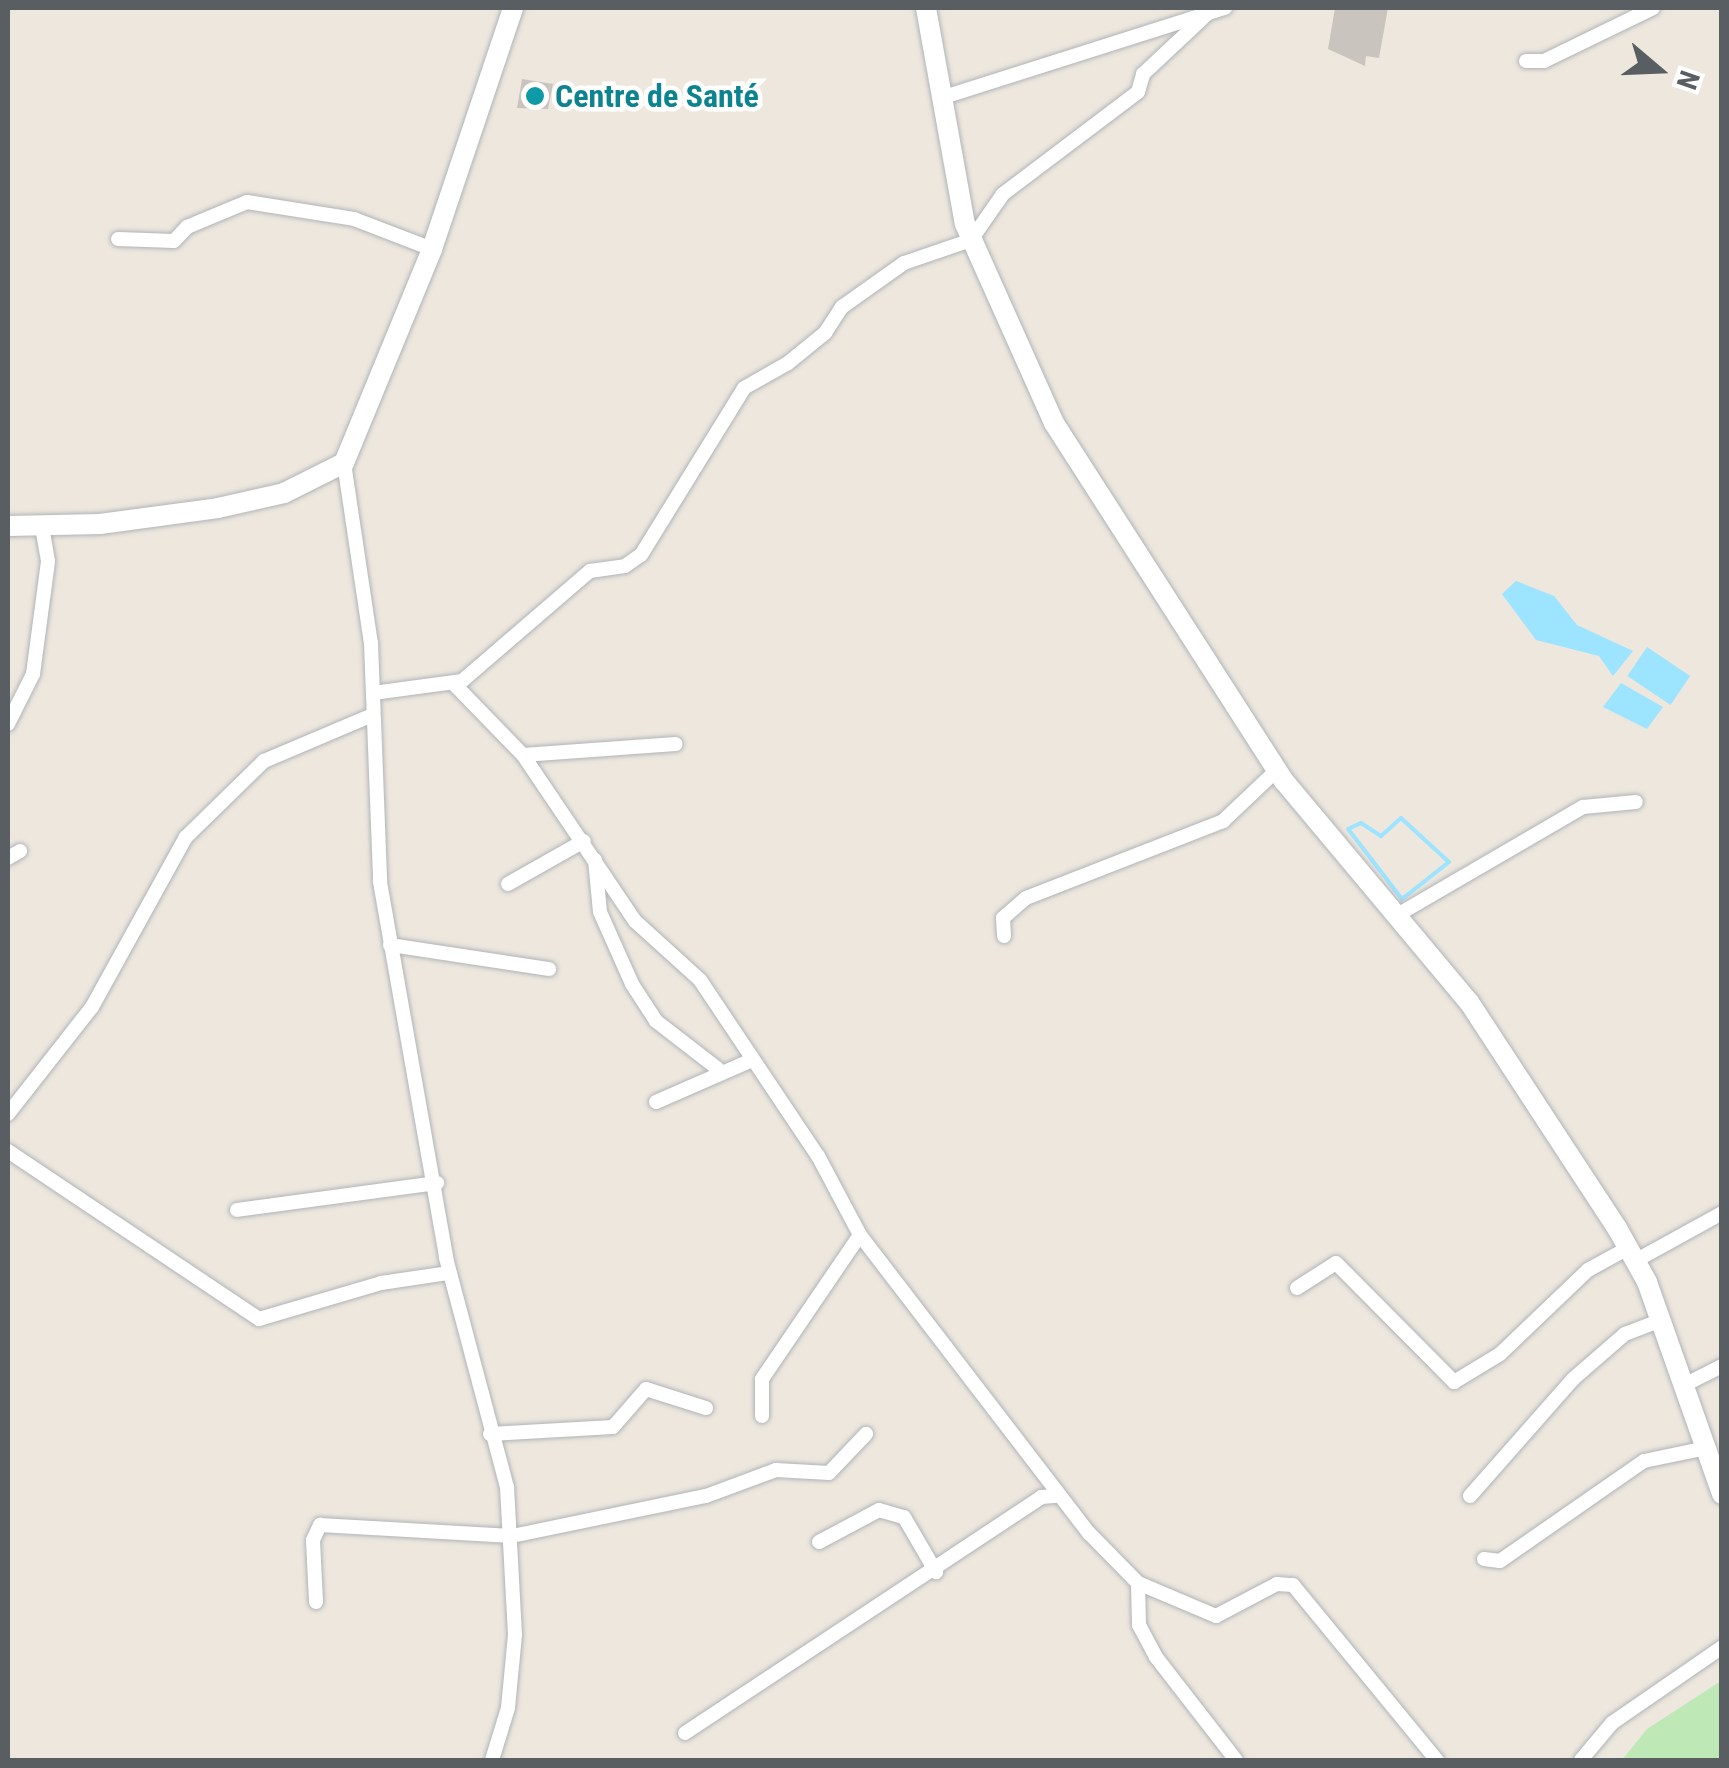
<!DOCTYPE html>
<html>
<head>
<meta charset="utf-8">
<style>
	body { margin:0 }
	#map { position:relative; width:1729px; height:1768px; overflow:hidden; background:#ede7de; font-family:"Roboto Condensed",sans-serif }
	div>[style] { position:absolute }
	.green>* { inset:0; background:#bfe8b7 }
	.water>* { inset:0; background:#9ce4ff; transform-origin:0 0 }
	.stream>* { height:4px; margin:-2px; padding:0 2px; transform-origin:2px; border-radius:2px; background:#9ce4ff }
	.building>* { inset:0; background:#cac4be }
	.roads { filter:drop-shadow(0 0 2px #b0b4b8) drop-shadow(0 0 2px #b0b4b8) }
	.minor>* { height:14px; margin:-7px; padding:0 7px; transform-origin:7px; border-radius:7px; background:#fff }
	.secondary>* { height:20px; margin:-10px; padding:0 10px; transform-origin:10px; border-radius:10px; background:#fff }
	.dots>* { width:28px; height:28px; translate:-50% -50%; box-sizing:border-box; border:5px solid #fff; border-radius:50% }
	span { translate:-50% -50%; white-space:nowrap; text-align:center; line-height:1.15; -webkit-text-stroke:9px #fff; paint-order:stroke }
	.culture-label { font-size:32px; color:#0d838f; font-weight:700 }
	.left { translate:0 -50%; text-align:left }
	.frame { position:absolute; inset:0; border:10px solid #585e62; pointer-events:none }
	.north { position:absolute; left:1609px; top:20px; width:100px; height:100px; -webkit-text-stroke:8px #fff; paint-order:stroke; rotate:109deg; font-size:28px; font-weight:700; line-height:40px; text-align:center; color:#585e62 }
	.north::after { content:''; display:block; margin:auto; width:35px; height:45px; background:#585e62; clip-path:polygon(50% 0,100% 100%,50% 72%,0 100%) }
</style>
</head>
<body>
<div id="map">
	<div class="green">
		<div style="clip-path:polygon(1721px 1681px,1721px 1760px,1622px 1760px,1647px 1729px)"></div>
	</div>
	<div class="water">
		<div style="clip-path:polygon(1516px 581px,1554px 596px,1577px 625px,1633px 651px,1613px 676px,1599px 656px,1536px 640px,1502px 594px)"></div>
		<div style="left:1647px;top:647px;width:52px;height:35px;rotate:34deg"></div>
		<div style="clip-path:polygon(1621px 683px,1663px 707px,1647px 729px,1603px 707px)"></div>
	</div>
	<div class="stream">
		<div style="left:1401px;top:818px;width:65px;rotate:42.5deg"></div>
		<div style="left:1449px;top:862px;width:60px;rotate:141.8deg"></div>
		<div style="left:1402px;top:899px;width:88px;rotate:-127.6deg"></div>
		<div style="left:1348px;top:829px;width:14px;rotate:-25deg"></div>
		<div style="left:1361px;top:823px;width:24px;rotate:33deg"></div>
		<div style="left:1381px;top:836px;width:27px;rotate:-42deg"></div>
	</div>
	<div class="building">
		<div style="clip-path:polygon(1335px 8px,1388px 8px,1379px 58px,1366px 56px,1365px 66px,1328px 49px)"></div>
		<div style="clip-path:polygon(522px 79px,553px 84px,548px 109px,517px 108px)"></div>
	</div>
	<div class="roads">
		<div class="minor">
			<div style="left:1526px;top:61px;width:18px"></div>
			<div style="left:1544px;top:61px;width:121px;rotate:-25.9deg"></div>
			<div style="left:944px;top:97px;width:295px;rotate:-17.6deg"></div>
			<div style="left:118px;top:239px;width:56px;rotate:2deg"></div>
			<div style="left:174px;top:241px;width:19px;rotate:-47deg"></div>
			<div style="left:187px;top:227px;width:65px;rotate:-22.6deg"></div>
			<div style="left:247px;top:202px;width:108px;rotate:9deg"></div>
			<div style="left:354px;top:219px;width:84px;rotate:21deg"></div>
			<div style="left:344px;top:463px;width:182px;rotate:81.5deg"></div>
			<div style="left:371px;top:643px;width:239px;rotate:87.8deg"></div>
			<div style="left:380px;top:882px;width:382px;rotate:80deg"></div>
			<div style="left:446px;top:1258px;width:237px;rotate:75.1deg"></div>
			<div style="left:507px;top:1487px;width:148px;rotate:86.9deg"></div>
			<div style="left:515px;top:1635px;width:73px;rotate:95.5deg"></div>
			<div style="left:508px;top:1708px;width:54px;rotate:107.1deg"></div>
			<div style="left:455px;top:685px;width:98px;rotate:45.8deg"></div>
			<div style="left:523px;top:755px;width:153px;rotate:-4.1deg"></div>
			<div style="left:373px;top:693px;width:90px;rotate:-7.7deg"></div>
			<div style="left:462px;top:681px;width:169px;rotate:-40.7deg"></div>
			<div style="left:590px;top:571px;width:35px;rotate:-8deg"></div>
			<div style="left:625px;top:566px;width:19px;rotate:-35deg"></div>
			<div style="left:641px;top:555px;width:196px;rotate:-58.3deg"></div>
			<div style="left:744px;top:388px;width:51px;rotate:-29.6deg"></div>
			<div style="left:788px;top:363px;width:48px;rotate:-39deg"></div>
			<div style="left:825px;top:333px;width:31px;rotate:-57deg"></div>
			<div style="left:842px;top:307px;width:76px;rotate:-35.4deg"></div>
			<div style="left:904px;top:263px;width:71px;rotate:-18.9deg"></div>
			<div style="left:971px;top:240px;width:56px;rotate:-55.2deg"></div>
			<div style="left:1003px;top:194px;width:169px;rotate:-37.1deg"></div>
			<div style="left:1138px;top:92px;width:19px;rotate:-74deg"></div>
			<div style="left:1143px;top:74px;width:86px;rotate:-43.1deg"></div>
			<div style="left:8px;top:724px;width:56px;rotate:-63.4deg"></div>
			<div style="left:33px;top:674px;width:114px;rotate:-82.4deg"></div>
			<div style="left:48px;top:561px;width:34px;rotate:-100deg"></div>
			<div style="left:523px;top:755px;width:200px;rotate:56deg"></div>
			<div style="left:635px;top:921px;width:88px;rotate:42.2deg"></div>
			<div style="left:700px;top:980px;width:212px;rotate:56.2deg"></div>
			<div style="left:818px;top:1156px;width:89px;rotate:62deg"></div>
			<div style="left:860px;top:1235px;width:376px;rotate:52.5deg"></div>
			<div style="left:1089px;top:1533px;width:70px;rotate:45.6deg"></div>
			<div style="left:1138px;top:1583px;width:85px;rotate:22.9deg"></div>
			<div style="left:1216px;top:1616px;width:69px;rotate:-27.7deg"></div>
			<div style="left:1277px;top:1584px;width:16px;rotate:4deg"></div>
			<div style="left:1293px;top:1585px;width:227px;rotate:50.6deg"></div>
			<div style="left:8px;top:858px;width:14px;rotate:-30deg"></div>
			<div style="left:595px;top:860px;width:52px;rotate:84.5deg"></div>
			<div style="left:600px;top:912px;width:79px;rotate:66deg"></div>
			<div style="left:632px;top:984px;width:44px;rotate:57deg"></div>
			<div style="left:656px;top:1021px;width:78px;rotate:37.7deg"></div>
			<div style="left:508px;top:884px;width:87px;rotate:-29.5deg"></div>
			<div style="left:1399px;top:914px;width:213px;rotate:-30.2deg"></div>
			<div style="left:1583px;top:807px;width:53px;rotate:-5.4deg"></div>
			<div style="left:1004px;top:936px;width:18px;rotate:-93deg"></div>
			<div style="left:1003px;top:918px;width:30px;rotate:-41deg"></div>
			<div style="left:1026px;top:898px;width:212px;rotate:-21.3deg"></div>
			<div style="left:1223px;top:821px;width:74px;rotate:-43.4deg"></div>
			<div style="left:390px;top:945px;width:161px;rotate:8.6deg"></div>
			<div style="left:656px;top:1102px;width:103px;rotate:-23.6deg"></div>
			<div style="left:8px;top:1114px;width:136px;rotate:-51.9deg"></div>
			<div style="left:92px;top:1007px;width:194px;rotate:-61.1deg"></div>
			<div style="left:186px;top:837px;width:109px;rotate:-44.3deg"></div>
			<div style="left:264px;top:761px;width:115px;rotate:-23deg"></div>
			<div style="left:8px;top:1151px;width:302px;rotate:33.8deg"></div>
			<div style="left:259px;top:1319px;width:127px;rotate:-16.4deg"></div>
			<div style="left:381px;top:1283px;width:69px;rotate:-8.4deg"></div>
			<div style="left:237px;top:1210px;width:202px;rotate:-7.7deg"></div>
			<div style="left:1635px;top:1261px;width:99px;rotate:-28.9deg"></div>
			<div style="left:1297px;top:1288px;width:46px;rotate:-32.7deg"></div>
			<div style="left:1336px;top:1263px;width:168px;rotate:45.2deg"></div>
			<div style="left:1454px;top:1382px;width:54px;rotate:-31.3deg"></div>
			<div style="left:1500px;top:1354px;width:122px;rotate:-43.7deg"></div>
			<div style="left:1588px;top:1270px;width:46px;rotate:-28.8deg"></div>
			<div style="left:1684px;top:1385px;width:42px;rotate:-26.6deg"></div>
			<div style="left:762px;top:1416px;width:37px;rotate:-90deg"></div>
			<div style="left:762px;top:1379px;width:174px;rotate:-55.8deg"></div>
			<div style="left:490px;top:1434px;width:123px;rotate:-3.3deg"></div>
			<div style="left:613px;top:1427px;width:50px;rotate:-49deg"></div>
			<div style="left:646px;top:1389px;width:63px;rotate:17.6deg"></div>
			<div style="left:1470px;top:1496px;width:156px;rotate:-48.6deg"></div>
			<div style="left:1573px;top:1379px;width:69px;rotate:-40.9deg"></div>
			<div style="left:1625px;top:1334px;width:39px;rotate:-21deg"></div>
			<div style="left:819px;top:1542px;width:68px;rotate:-28.1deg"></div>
			<div style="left:879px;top:1510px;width:26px;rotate:16deg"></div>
			<div style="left:904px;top:1517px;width:64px;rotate:59.8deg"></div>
			<div style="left:1484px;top:1559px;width:16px;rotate:7deg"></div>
			<div style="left:1500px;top:1561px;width:175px;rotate:-34.8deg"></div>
			<div style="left:1644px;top:1461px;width:63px;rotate:-11.8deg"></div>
			<div style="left:1138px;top:1583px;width:42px;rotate:88.6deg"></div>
			<div style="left:1139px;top:1625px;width:36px;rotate:62deg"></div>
			<div style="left:1156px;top:1657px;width:130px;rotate:52.2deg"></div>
			<div style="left:316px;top:1602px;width:62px;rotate:-92.8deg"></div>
			<div style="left:313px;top:1540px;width:17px;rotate:-65deg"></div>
			<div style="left:320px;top:1525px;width:192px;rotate:3.3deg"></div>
			<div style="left:512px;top:1536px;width:198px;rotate:-11.7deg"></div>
			<div style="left:706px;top:1496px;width:75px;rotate:-20.4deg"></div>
			<div style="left:776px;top:1470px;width:53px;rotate:3.2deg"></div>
			<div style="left:829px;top:1473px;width:54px;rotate:-46.5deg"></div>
			<div style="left:685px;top:1733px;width:427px;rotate:-33.5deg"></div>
			<div style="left:1041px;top:1497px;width:16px;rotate:-4deg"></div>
			<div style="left:1581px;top:1760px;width:48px;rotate:-50deg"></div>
			<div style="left:1612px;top:1723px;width:134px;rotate:-34.6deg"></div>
		</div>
		<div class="secondary">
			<div style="left:926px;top:8px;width:219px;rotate:79.8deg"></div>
			<div style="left:965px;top:224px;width:218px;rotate:65.9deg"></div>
			<div style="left:1054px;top:423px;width:426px;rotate:57.3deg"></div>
			<div style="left:1284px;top:781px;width:288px;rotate:50.1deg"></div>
			<div style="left:1469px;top:1002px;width:270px;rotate:56.8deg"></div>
			<div style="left:1617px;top:1228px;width:62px;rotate:60.9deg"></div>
			<div style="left:1647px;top:1282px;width:225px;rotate:70.5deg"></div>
			<div style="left:8px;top:526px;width:92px;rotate:-1.2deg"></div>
			<div style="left:100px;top:524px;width:119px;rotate:-7.7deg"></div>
			<div style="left:218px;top:508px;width:68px;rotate:-12.8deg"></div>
			<div style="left:284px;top:493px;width:67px;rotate:-26.6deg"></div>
			<div style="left:344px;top:463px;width:231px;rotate:-67.6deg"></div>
			<div style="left:432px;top:249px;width:254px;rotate:-71.4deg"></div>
		</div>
	</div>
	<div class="dots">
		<div style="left:535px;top:96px;background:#0f9aa8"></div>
	</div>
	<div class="culture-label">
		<span class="left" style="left:555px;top:96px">Centre de Santé</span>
	</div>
	<div class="frame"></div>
	<div class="north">N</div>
</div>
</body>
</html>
